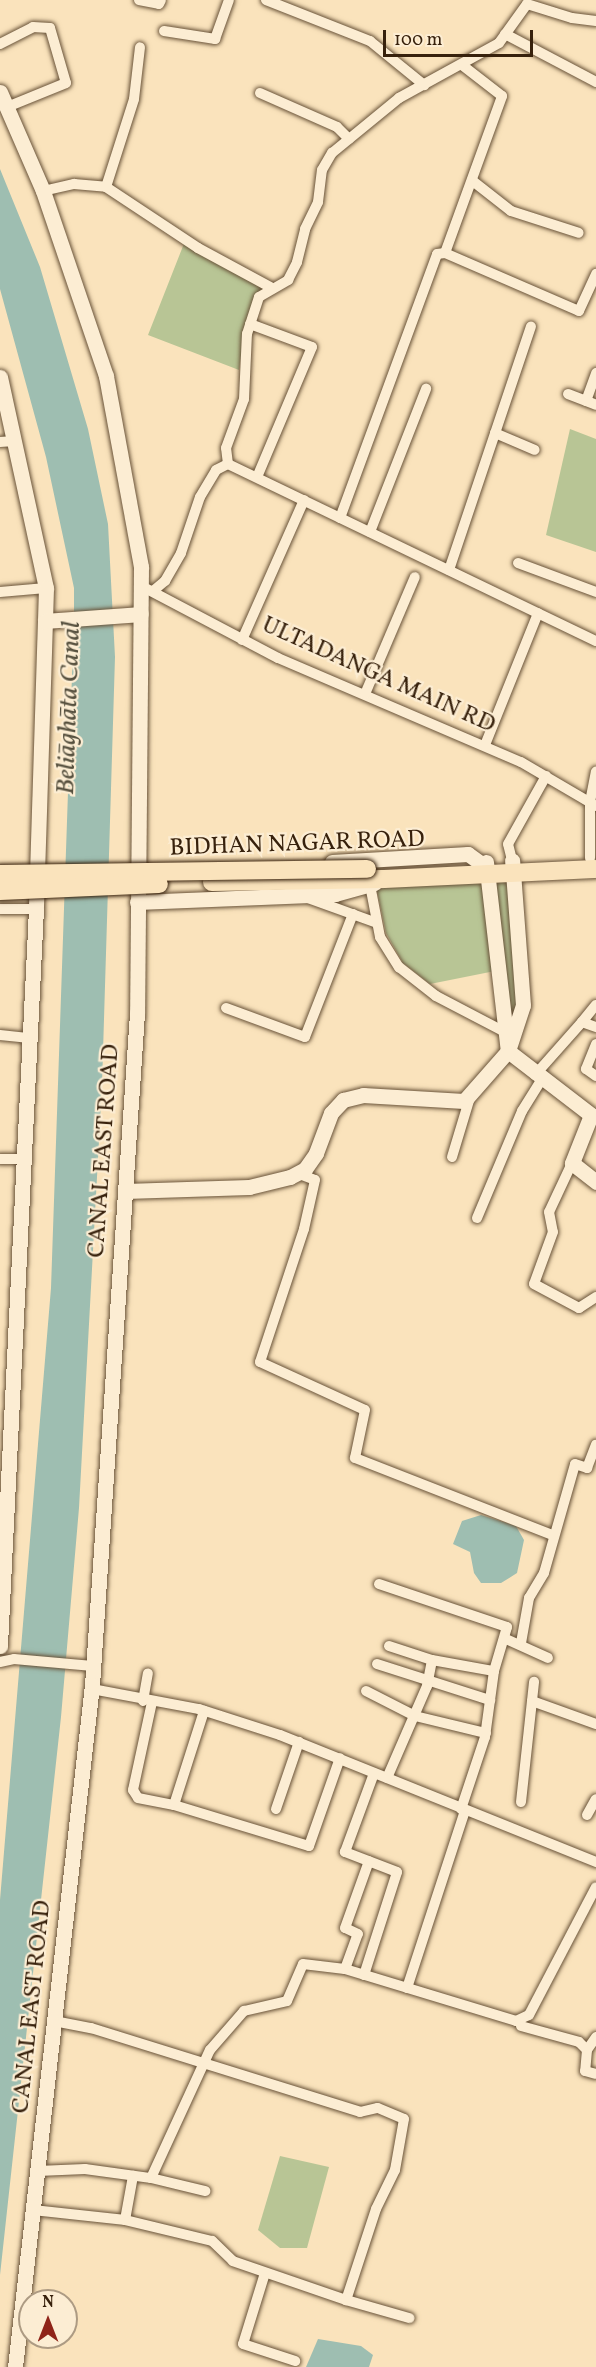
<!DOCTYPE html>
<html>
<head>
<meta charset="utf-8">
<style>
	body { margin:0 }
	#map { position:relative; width:596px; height:2367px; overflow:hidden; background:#fae3bc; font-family:Vollkorn,serif }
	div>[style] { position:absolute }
	.green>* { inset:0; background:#b8c595 }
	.water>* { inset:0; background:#9ebeb1 }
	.roads { filter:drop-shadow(0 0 2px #685238) drop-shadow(0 0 2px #685238) }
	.street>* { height:10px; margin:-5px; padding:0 5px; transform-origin:5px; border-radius:5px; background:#fcedd3 }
	.secondary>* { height:15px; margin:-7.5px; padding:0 7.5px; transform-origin:7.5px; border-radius:7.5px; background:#fcedd3 }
	.primary>* { height:18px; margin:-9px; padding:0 9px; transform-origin:9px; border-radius:9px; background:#fae3bc }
	.bridges { filter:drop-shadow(0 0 2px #37210c) drop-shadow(0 0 2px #37210c) }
	.primary-bridge>* { height:18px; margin:-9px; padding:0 9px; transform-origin:9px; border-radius:9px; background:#fae3bc }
	span { translate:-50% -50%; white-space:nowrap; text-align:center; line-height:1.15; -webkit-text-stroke:4.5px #fcedd3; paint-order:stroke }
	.street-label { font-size:24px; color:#37210c }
	.water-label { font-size:26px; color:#56503e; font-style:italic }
	.north { position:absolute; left:18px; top:2289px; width:60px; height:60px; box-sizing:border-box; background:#fcedd3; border:2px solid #ad9b83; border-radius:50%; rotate:0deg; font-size:16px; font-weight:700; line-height:24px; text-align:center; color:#37210c }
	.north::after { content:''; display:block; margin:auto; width:21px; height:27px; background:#8f2418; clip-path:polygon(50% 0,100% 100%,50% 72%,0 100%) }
	.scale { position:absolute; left:383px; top:30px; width:150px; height:27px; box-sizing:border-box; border:3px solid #37210c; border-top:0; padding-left:8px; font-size:18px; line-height:21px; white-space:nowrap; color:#37210c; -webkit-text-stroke:4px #fcedd3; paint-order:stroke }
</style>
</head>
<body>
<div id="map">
	<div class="green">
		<div style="clip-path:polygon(185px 241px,263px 288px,257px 293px,243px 340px,239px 370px,148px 335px)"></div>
		<div style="clip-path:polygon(570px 429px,596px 439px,596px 552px,546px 535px)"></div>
		<div style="clip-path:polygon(512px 872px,522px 973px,510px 1041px,492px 875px)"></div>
		<div style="clip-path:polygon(485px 875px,495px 971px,430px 984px,403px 963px,386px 933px,376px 886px)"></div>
		<div style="clip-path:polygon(280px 2156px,329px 2167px,307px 2248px,280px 2248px,258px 2230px)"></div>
	</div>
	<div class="water">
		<div style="clip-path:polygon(0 169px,40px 267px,88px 429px,108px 524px,115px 657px,102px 1085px,79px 1508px,61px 1717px,0 2275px,0 1900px,51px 1288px,74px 617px,74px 588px,46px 457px,0 289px)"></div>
		<div style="clip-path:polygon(481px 1515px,516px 1526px,524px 1540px,517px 1573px,501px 1583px,481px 1583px,474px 1573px,470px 1552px,453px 1544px,462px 1521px)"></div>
		<div style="clip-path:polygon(318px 2339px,361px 2346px,373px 2355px,369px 2367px,306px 2367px)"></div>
	</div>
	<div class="roads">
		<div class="street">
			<div style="left:139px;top:0;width:20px;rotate:11deg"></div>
			<div style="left:159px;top:4px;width:4px;rotate:-63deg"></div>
			<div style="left:266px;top:0;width:112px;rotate:21.5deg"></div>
			<div style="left:370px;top:41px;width:70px;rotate:39.2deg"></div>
			<div style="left:164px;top:31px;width:52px;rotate:8.9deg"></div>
			<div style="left:215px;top:39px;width:41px;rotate:-70.3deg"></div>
			<div style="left:505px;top:34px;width:103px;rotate:27.8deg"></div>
			<div style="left:0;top:44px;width:37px;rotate:-27deg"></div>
			<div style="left:33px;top:27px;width:17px;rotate:3deg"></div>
			<div style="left:50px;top:28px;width:57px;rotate:73.8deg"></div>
			<div style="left:66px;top:83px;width:64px;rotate:157.9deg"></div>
			<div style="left:260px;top:93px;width:84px;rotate:23.8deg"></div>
			<div style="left:337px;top:127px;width:17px;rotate:45deg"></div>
			<div style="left:474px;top:182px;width:47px;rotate:38.1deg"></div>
			<div style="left:511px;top:211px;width:71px;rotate:17.9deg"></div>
			<div style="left:106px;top:187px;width:92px;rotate:-72.3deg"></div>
			<div style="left:134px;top:99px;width:52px;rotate:-83.4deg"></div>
			<div style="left:43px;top:191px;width:32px;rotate:-13deg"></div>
			<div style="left:74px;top:184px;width:32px;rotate:5deg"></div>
			<div style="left:106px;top:187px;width:110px;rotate:33.5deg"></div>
			<div style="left:198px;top:248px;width:82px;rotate:28.4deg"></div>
			<div style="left:445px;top:253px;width:167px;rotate:-70deg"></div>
			<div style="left:502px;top:96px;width:51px;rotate:-142.2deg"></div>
			<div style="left:250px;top:324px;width:66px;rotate:20.4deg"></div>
			<div style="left:312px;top:347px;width:141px;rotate:112.9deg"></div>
			<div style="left:568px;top:394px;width:30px;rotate:21deg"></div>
			<div style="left:586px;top:401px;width:30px;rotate:-70deg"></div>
			<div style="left:495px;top:433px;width:43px;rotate:23deg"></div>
			<div style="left:0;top:442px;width:14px;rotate:-4deg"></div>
			<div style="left:228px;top:464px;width:408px;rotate:25.7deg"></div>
			<div style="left:340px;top:518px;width:281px;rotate:-69.8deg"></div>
			<div style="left:437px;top:254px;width:8px;rotate:-7deg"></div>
			<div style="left:445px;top:253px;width:146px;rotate:23.4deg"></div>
			<div style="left:579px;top:311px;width:41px;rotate:-65.3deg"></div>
			<div style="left:370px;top:532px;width:154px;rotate:-68.6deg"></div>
			<div style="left:518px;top:563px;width:83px;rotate:20.4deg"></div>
			<div style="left:449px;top:570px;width:257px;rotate:-71.4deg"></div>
			<div style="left:147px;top:589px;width:148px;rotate:27.8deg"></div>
			<div style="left:278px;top:658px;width:264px;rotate:23.2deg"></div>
			<div style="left:521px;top:762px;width:87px;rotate:30.4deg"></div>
			<div style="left:153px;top:591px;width:16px;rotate:-40deg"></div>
			<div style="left:165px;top:581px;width:32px;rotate:-60deg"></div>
			<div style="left:181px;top:553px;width:59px;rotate:-71.3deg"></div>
			<div style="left:200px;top:497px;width:31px;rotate:-59deg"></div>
			<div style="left:216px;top:470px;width:13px;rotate:-27deg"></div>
			<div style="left:228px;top:464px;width:16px;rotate:-97deg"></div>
			<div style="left:226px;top:448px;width:52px;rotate:-69.8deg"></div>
			<div style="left:244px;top:399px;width:65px;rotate:-87.4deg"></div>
			<div style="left:247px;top:334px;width:39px;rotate:-72deg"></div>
			<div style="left:259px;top:297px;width:34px;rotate:-30deg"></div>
			<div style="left:288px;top:280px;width:20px;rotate:-63deg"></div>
			<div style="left:297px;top:262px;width:34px;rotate:-76deg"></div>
			<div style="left:305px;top:229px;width:30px;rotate:-64deg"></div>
			<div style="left:318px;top:202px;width:32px;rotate:-83deg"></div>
			<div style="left:322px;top:170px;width:20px;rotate:-60deg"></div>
			<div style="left:332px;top:153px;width:87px;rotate:-39.4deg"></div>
			<div style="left:399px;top:98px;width:114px;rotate:-28.8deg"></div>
			<div style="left:499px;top:43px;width:48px;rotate:-54.3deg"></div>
			<div style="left:527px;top:4px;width:47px;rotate:17.3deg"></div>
			<div style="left:572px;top:18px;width:24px;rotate:7deg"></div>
			<div style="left:0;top:592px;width:46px;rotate:-5deg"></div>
			<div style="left:242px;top:640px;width:153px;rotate:-66.1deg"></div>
			<div style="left:365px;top:694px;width:127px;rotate:-66.9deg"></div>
			<div style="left:485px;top:745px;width:142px;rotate:-68.1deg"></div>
			<div style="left:590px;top:858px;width:56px;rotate:-90deg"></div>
			<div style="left:590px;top:802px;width:31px;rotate:-79deg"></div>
			<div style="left:512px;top:860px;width:16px;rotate:-104deg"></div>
			<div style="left:508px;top:844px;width:78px;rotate:-60.8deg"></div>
			<div style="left:370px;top:885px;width:53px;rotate:79.1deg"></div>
			<div style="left:380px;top:937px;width:36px;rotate:58deg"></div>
			<div style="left:399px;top:967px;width:47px;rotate:38.1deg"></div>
			<div style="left:436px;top:996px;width:78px;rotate:27.6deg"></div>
			<div style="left:308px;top:898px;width:73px;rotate:19.9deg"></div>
			<div style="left:0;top:909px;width:36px"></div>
			<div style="left:226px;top:1008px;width:84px;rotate:20.2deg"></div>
			<div style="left:305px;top:1037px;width:132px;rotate:-68.7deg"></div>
			<div style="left:582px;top:1022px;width:22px;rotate:-51deg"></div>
			<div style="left:0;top:1035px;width:30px;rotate:6deg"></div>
			<div style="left:596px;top:1044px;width:27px;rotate:112deg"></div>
			<div style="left:586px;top:1069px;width:12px;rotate:35deg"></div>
			<div style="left:535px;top:1075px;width:71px;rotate:-48.4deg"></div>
			<div style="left:582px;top:1022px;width:15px;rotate:20deg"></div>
			<div style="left:452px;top:1157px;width:66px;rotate:-73.2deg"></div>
			<div style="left:0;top:1159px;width:23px"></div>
			<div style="left:572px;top:1163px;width:54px;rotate:115.1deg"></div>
			<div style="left:549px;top:1212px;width:20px;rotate:79deg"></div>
			<div style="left:553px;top:1232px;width:55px;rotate:110.1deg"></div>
			<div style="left:534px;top:1284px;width:51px;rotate:28.1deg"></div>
			<div style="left:579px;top:1308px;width:20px;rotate:-33deg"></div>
			<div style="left:297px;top:1173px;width:19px;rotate:21deg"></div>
			<div style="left:315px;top:1180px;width:50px;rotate:102.7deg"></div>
			<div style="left:304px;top:1229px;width:140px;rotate:108.3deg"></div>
			<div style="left:260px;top:1362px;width:115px;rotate:24.6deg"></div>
			<div style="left:365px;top:1410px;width:49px;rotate:101.8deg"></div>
			<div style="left:355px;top:1458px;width:212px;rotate:21.3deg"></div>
			<div style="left:477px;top:1218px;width:116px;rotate:-67.2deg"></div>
			<div style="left:522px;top:1111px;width:36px;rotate:-58deg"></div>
			<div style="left:379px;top:1584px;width:135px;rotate:18.6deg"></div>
			<div style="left:507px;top:1627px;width:46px;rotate:106.5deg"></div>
			<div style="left:494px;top:1671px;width:67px;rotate:97.8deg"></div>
			<div style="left:485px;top:1737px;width:76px;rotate:108.4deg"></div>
			<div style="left:506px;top:1639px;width:46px;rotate:24.3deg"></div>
			<div style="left:521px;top:1643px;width:46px;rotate:-79.9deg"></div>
			<div style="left:529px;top:1598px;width:29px;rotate:-59deg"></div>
			<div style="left:544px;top:1573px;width:113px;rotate:-74.1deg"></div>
			<div style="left:575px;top:1464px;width:13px;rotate:18deg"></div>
			<div style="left:587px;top:1468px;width:25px;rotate:-69deg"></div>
			<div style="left:389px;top:1646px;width:45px;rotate:18deg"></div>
			<div style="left:432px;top:1660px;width:63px;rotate:10.1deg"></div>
			<div style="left:0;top:1662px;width:14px;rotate:-12deg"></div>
			<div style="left:14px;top:1659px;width:79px;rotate:5.1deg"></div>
			<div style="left:377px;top:1664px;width:119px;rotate:17.7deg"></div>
			<div style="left:92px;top:1689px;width:109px;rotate:10.6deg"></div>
			<div style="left:199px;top:1709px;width:85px;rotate:17.8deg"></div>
			<div style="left:280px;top:1735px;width:341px;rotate:21.9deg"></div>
			<div style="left:366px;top:1691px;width:55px;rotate:27deg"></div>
			<div style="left:415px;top:1716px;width:73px;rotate:13.5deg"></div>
			<div style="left:143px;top:1701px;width:28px;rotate:-80deg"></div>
			<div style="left:532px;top:1701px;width:68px;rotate:19.8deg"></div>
			<div style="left:152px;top:1702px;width:90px;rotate:102.2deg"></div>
			<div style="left:133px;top:1790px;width:9px;rotate:58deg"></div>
			<div style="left:138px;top:1798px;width:37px;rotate:11deg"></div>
			<div style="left:174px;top:1805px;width:141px;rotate:16.9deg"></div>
			<div style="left:309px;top:1846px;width:93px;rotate:-70.6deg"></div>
			<div style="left:387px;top:1778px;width:100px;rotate:-66.5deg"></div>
			<div style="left:427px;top:1686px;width:26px;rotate:-79deg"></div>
			<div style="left:521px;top:1802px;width:121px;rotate:-83.8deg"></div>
			<div style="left:174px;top:1805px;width:99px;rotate:-72.3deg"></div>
			<div style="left:276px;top:1809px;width:71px;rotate:-71.1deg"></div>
			<div style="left:587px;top:1815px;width:18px;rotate:-61deg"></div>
			<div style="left:345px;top:1969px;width:37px;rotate:-70deg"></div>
			<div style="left:358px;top:1934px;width:14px;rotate:-155deg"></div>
			<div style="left:345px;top:1928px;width:71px;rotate:-70.3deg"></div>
			<div style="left:364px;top:1975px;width:108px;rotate:-72.2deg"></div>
			<div style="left:397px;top:1872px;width:56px;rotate:-159deg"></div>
			<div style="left:345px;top:1852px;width:84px;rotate:-69.8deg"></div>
			<div style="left:407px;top:1988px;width:186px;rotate:-71.9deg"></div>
			<div style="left:54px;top:2021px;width:38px;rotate:11deg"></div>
			<div style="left:91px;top:2028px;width:282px;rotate:17.3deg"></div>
			<div style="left:360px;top:2112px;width:18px;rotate:-13deg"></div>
			<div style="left:378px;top:2108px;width:28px;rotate:23deg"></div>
			<div style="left:404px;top:2119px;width:52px;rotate:100deg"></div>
			<div style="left:395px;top:2170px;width:43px;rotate:116deg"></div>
			<div style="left:376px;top:2209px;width:96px;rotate:108.2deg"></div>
			<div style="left:346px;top:2300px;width:120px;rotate:-161deg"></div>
			<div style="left:233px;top:2261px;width:29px;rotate:-136deg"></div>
			<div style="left:212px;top:2241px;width:89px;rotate:-166.4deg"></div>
			<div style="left:125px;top:2220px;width:45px;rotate:-79.7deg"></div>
			<div style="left:521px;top:2026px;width:60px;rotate:15.4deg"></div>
			<div style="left:579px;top:2042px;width:11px;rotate:45deg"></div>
			<div style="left:587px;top:2050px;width:21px;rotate:95deg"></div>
			<div style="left:585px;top:2071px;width:11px;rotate:15deg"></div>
			<div style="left:587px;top:2050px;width:16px;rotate:-55deg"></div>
			<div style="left:38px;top:2171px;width:47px;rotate:-2.4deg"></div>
			<div style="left:85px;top:2169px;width:67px;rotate:7.8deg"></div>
			<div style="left:151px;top:2178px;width:141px;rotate:-65.3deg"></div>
			<div style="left:210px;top:2050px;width:52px;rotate:-48.9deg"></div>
			<div style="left:244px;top:2011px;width:44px;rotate:-13.1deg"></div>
			<div style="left:287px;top:2001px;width:40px;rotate:-66.6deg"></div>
			<div style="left:303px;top:1964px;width:42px;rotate:6.8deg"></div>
			<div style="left:345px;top:1969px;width:179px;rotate:16.9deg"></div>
			<div style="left:516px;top:2021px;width:14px;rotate:-25deg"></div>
			<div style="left:529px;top:2015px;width:144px;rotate:-62.4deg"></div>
			<div style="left:151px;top:2178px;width:56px;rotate:13.5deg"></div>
			<div style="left:33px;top:2210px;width:93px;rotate:6.2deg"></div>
			<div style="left:265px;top:2273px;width:74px;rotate:107.2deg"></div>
			<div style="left:243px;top:2344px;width:55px;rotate:18.1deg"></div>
			<div style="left:346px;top:2300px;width:66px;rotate:15.9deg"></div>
		</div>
		<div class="secondary">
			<div style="left:0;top:92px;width:108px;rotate:66.5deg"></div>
			<div style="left:43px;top:191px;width:195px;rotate:71.2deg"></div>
			<div style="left:106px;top:376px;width:194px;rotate:79.6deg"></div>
			<div style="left:141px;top:567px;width:446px;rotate:90.5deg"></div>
			<div style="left:137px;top:1013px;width:674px;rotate:93.83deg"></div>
			<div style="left:92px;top:1685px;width:686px;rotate:96.44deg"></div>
			<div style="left:0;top:377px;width:216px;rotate:77.7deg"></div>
			<div style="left:46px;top:588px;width:321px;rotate:91.8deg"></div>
			<div style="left:36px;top:909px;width:738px;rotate:92.8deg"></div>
			<div style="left:45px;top:621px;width:96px;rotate:-4.2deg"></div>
			<div style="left:332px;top:862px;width:136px;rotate:-3.4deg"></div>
			<div style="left:468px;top:854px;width:14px;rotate:36deg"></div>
			<div style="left:486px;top:862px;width:190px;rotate:83.4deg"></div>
			<div style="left:508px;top:1051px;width:105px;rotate:37.6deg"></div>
			<div style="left:591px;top:1115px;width:52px;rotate:111.6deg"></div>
			<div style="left:572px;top:1163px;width:31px;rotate:38deg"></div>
			<div style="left:137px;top:902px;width:198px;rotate:-2.3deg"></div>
			<div style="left:335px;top:894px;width:41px;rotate:-15.4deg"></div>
			<div style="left:125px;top:1191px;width:124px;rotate:-1.8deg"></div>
			<div style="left:249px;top:1187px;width:42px;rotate:-13.7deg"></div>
			<div style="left:290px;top:1177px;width:17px;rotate:-28deg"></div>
			<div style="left:305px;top:1169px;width:19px;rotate:-55deg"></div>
			<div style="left:316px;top:1153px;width:43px;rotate:-69.4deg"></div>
			<div style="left:331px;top:1113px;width:18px;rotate:-47deg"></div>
			<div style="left:343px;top:1100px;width:21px;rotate:-14deg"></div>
			<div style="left:363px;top:1095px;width:101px;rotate:3.4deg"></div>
			<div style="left:464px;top:1101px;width:67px;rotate:-48.7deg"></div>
			<div style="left:508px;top:1051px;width:48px;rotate:-71.9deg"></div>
			<div style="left:523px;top:1005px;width:145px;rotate:-94.3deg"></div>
		</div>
		<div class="primary">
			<div style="left:212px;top:882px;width:171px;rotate:-1deg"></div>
			<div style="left:383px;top:879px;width:213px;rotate:-2.7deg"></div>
		</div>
	</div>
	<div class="bridges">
		<div class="primary-bridge">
			<div style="left:0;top:874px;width:367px;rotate:-0.8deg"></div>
			<div style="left:0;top:891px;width:159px;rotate:-2.5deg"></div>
		</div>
	</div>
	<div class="street-label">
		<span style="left:378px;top:676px;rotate:24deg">ULTADANGA MAIN RD</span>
		<span style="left:297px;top:845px;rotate:-2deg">BIDHAN NAGAR ROAD</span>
		<span style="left:105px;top:1151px;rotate:-86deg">CANAL EAST ROAD</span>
		<span style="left:33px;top:2007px;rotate:-84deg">CANAL EAST ROAD</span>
	</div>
	<div class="water-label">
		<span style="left:70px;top:708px;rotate:-88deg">Beliāghāta Canal</span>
	</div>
	<div class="north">N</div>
	<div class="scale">100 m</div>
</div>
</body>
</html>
